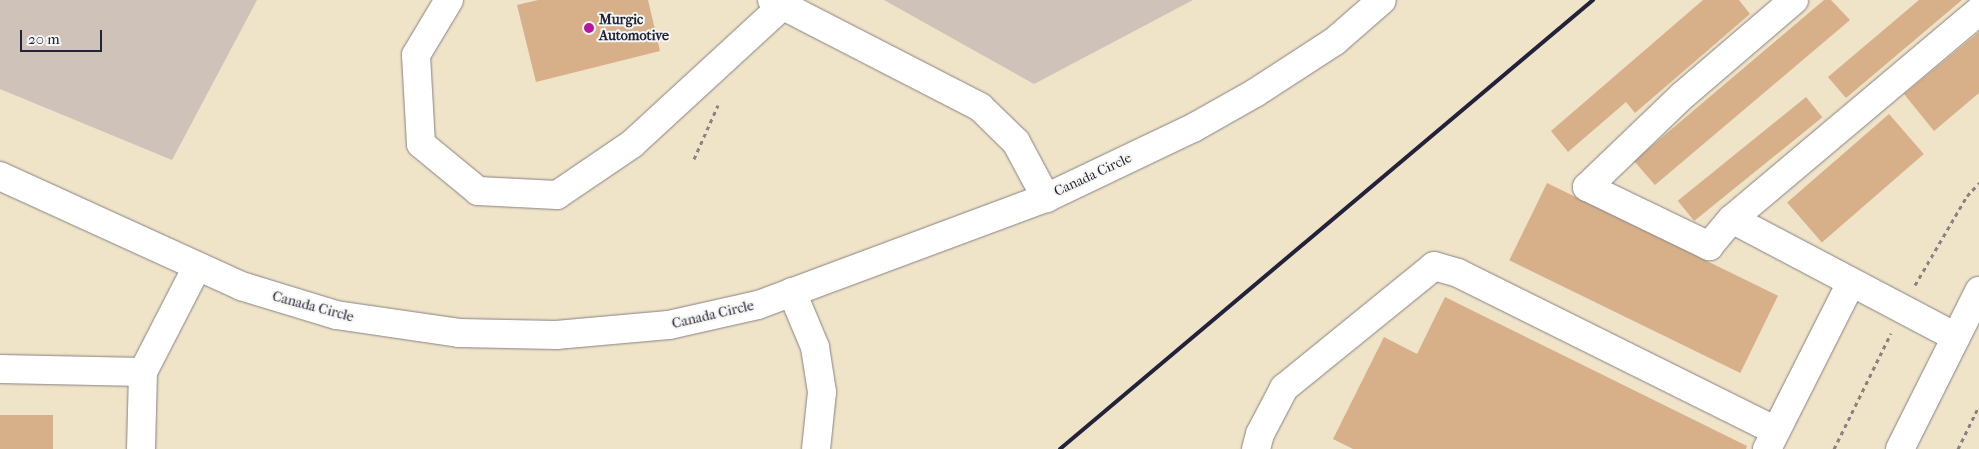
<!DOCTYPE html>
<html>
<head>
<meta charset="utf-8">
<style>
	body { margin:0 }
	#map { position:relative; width:1979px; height:449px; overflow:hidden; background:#efe3c8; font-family:"IM FELL French Canon",serif }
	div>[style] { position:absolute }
	.industrial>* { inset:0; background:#cec2b9 }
	.building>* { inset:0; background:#d7b08a; transform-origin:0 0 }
	.path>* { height:3px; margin-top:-1.5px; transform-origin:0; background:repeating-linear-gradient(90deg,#888282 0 4px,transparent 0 8px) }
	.roads { filter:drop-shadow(0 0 1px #888282) drop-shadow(0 0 1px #888282) }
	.minor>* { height:28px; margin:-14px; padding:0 14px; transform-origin:14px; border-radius:14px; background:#fff }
	.rail>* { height:4px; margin:-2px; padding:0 2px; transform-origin:2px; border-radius:2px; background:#22223b }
	.dots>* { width:14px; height:14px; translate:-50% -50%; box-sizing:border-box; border:2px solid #f6f6f2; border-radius:50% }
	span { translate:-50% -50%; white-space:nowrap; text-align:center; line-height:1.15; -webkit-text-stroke:4px #f6f6f2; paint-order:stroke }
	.poi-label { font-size:14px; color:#22223b; font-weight:700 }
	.left { translate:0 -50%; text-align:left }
	.street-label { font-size:14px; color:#22223b }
	.scale { position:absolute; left:20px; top:30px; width:82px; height:22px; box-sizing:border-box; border:2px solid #22223b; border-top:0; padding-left:6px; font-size:15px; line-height:18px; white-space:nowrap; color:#22223b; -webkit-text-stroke:4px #f6f6f2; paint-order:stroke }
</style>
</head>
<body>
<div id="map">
	<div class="industrial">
		<div style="clip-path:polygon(0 0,257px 0,172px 160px,0 89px)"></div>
		<div style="clip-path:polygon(884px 0,1193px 0,1034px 84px)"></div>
	</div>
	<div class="building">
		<div style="clip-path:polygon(538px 0,648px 0,660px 51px,536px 82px,517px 5px)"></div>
		<div style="clip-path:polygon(1703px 0,1739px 0,1750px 14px,1635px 113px,1626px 102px,1568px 152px,1551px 131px)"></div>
		<div style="clip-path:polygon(1824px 0,1831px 0,1850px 20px,1655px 185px,1634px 161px)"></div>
		<div style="clip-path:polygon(1919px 0,1962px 0,1846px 98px,1828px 77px)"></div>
		<div style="clip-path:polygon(1979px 32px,1979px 93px,1934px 131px,1904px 94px)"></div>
		<div style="left:1806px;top:97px;width:26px;height:165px;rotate:51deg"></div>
		<div style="left:1889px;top:114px;width:53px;height:135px;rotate:49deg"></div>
		<div style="left:1547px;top:183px;width:257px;height:86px;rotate:26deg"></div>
		<div style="clip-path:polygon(1445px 297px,1747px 446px,1746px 449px,1353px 449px,1333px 439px,1384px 337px,1417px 354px)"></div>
		<div style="left:0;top:415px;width:53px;height:34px"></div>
	</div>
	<div class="path">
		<div style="left:694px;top:159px;width:59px;rotate:-66deg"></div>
		<div style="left:1915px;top:285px;width:103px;rotate:-59.7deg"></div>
		<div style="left:1967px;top:196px;width:18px;rotate:-47deg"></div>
		<div style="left:1834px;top:449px;width:129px;rotate:-63.8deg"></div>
		<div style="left:1958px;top:449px;width:48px;rotate:-64deg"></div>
	</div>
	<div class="roads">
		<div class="minor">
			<div style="left:449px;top:0;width:64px;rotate:121deg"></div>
			<div style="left:416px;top:55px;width:89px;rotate:86.8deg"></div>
			<div style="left:421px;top:144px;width:74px;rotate:39.5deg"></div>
			<div style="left:478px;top:191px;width:79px;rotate:2.9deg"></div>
			<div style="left:557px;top:195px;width:91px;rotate:-34.2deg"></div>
			<div style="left:632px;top:144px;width:205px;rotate:-42.6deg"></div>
			<div style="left:772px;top:0;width:234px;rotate:27.2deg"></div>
			<div style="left:980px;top:107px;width:50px;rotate:44.2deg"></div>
			<div style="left:1016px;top:142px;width:64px;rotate:61.8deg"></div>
			<div style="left:1794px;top:0;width:146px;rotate:139.4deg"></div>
			<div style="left:1683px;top:95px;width:133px;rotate:136.2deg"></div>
			<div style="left:1587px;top:187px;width:136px;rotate:25.8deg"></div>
			<div style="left:1709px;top:246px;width:35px;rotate:-50deg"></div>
			<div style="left:1732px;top:219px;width:323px;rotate:-40.1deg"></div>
			<div style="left:0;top:176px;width:265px;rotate:24.5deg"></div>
			<div style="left:241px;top:286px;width:99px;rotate:17deg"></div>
			<div style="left:336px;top:315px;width:124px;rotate:8.3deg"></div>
			<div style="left:459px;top:333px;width:97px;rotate:1.2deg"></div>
			<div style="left:556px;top:335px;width:113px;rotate:-5.1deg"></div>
			<div style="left:669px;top:325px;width:91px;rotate:-12.7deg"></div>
			<div style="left:758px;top:305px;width:307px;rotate:-20.4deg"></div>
			<div style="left:1046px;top:198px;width:163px;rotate:-25.5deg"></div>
			<div style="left:1193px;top:128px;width:71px;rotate:-29.4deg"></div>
			<div style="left:1255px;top:93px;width:95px;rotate:-33deg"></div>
			<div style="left:1335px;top:41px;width:62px;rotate:-41.1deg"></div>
			<div style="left:1732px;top:219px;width:253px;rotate:27.8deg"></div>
			<div style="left:792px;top:292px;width:60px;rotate:67.3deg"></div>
			<div style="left:815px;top:347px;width:46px;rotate:81.2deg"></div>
			<div style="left:822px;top:392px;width:57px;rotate:96deg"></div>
			<div style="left:0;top:369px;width:143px;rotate:1.2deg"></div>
			<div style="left:141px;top:449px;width:77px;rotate:-88.5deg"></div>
			<div style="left:143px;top:372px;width:118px;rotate:-62.8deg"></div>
			<div style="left:1256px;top:449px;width:16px;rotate:-75deg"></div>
			<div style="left:1260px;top:434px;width:52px;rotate:-62.4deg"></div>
			<div style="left:1284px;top:388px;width:193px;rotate:-39.1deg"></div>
			<div style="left:1434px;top:266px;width:25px;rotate:16deg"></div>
			<div style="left:1458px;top:273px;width:355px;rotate:26.4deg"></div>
			<div style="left:1767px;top:449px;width:186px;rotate:-63.2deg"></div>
			<div style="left:1900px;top:449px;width:177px;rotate:-63.4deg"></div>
		</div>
	</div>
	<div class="rail">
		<div style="left:1060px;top:449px;width:697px;rotate:-40.11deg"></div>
	</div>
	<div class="dots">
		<div style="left:589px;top:28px;background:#b5179e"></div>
	</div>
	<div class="poi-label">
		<span class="left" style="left:599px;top:28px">Murgic<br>Automotive</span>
	</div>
	<div class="street-label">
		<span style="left:1093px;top:175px;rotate:-25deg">Canada Circle</span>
		<span style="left:313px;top:307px;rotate:15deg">Canada Circle</span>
		<span style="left:713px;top:315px;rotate:-13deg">Canada Circle</span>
	</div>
	<div class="scale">20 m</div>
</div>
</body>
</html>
